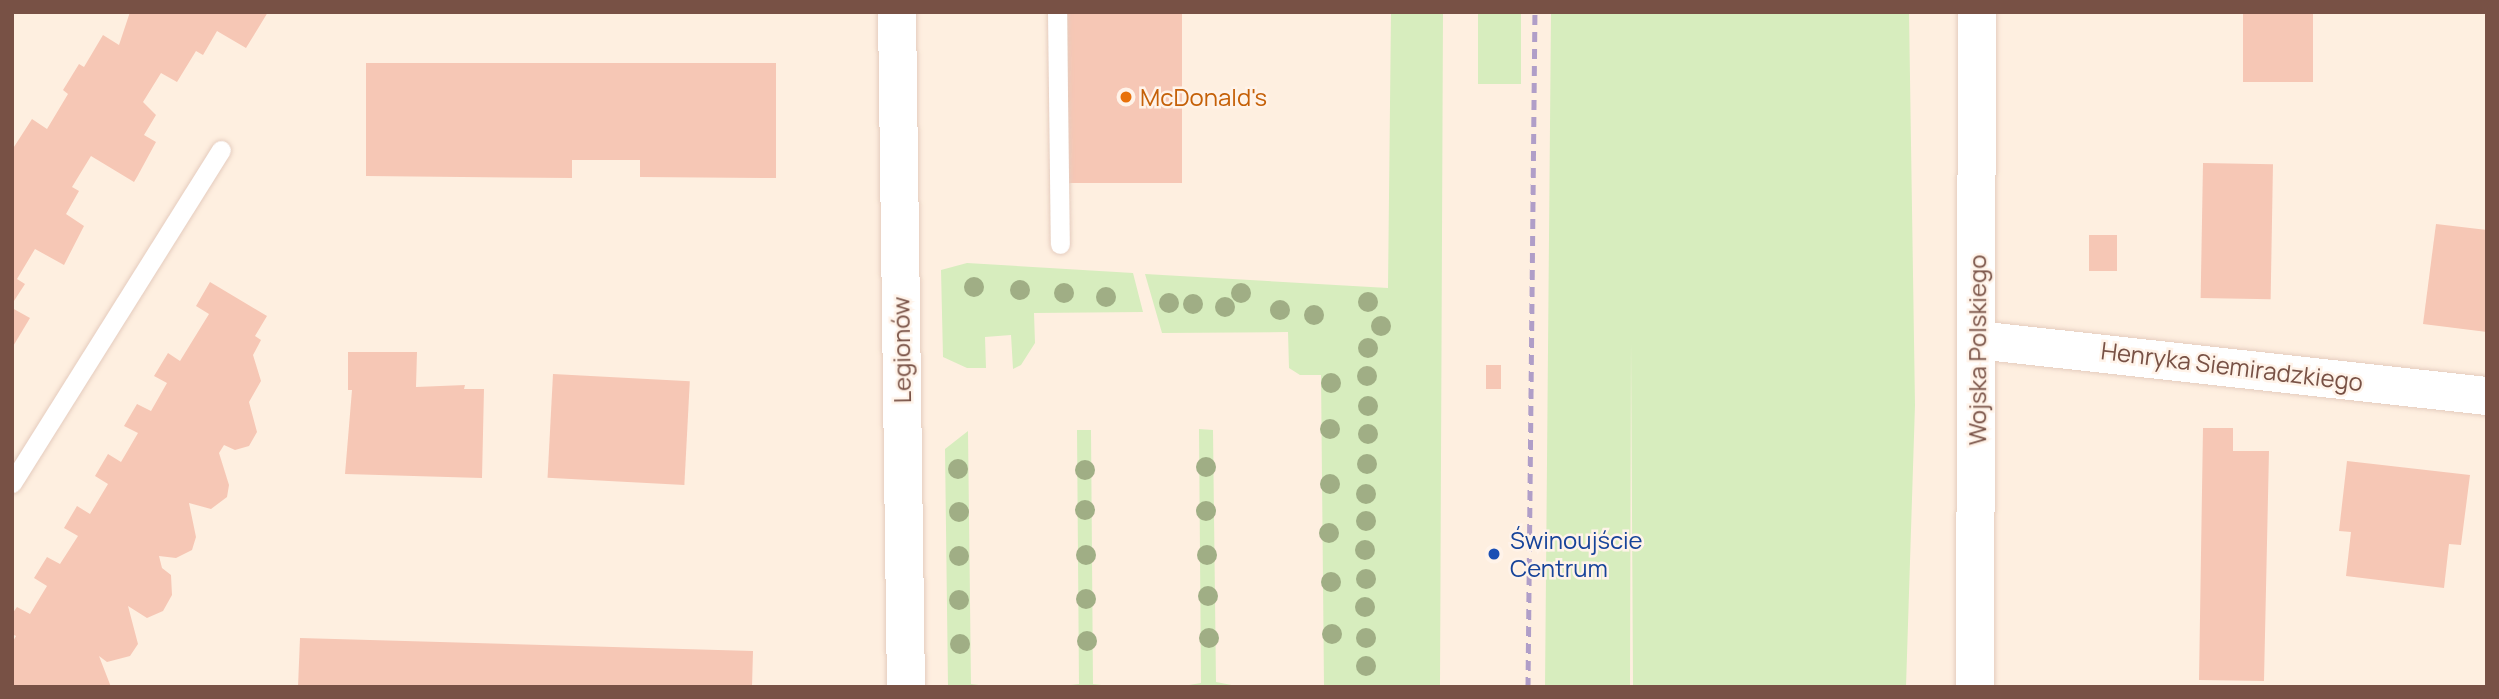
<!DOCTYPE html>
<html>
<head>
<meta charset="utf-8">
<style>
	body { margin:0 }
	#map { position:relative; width:2499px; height:699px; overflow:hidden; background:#feefe0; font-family:Manrope,sans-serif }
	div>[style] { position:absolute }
	.green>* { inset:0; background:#d7edbe; transform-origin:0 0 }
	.building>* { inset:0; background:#f6c7b5; transform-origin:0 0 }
	.roads { filter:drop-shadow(0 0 2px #e5ccbe) drop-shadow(0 0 2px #e5ccbe) }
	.lane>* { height:19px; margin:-9.5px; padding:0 9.5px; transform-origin:9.5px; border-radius:9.5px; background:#fff }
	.street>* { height:38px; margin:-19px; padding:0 19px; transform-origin:19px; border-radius:19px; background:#fff }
	.secondary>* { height:38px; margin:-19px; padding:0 19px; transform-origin:19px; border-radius:19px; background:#fff }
	.rail>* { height:5px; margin-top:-2.5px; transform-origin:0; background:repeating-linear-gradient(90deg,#b09ec8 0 10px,transparent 0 17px) }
	.trees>* { width:20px; height:20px; margin:-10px; border-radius:50%; background:#a0ae85 }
	.dots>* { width:19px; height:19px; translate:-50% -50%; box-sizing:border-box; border:4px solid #fff3e9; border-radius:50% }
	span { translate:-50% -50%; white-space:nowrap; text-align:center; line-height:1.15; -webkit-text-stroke:5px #fff3e9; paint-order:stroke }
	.food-label { font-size:24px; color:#c56008 }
	.left { translate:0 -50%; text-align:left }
	.street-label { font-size:24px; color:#785145 }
	.transit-label { font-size:24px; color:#164399 }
	.frame { position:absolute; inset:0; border:14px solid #785145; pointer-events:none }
</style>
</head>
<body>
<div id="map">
	<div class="green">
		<div style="clip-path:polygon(1391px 12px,1443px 12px,1440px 687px,1324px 687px,1321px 375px,1300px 375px,1289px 368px,1288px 332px,1162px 333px,1145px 274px,1388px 288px)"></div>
		<div style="left:1478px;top:12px;width:43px;height:72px"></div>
		<div style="clip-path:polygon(1551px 12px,1909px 12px,1915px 405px,1906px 687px,1633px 687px,1631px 340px,1630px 687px,1545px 687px)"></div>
		<div style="clip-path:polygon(967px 263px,1133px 273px,1143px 312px,1034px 313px,1035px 343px,1021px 365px,1013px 369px,1011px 335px,985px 337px,986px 368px,967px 368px,943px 357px,941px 270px)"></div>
		<div style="clip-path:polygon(1199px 429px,1213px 430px,1216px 682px,1242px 687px,1177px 687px,1201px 683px)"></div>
		<div style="clip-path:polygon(1077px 430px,1091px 430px,1093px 684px,1119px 687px,1055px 687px,1079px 684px)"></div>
		<div style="clip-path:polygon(968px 431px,971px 684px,994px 687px,948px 687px,945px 449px)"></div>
	</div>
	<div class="building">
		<div style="clip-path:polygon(130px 12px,268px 12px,246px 48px,217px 31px,203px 55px,196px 51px,177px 82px,161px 73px,143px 102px,156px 115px,144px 135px,156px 142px,137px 177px,134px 182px,91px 156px,72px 187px,79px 191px,66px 214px,84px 226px,64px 265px,35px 249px,17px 279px,25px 284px,12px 304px,12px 150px,32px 119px,47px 129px,68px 94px,63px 90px,79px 64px,84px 67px,103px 35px,119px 45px)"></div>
		<div style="left:1068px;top:12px;width:114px;height:171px"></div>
		<div style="left:2243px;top:12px;width:70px;height:70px"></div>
		<div style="clip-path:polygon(366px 63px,776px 63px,776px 178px,640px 177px,640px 160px,572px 160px,572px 178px,366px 176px)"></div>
		<div style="left:2203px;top:163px;width:70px;height:135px;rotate:1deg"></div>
		<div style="clip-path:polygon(2436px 224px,2487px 230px,2487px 332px,2423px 324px)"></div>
		<div style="left:2089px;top:235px;width:28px;height:36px"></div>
		<div style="clip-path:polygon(210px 282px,267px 316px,255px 336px,261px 340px,253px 355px,261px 381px,249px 402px,257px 432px,249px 446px,235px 450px,224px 445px,219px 453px,229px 485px,227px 497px,211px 509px,189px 503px,196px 537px,192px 550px,176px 558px,159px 556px,162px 568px,171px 575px,172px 595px,163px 611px,147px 618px,128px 606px,138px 644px,130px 656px,107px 662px,99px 656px,111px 687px,12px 687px,12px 643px,16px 636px,12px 634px,12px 614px,17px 607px,30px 614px,47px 586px,34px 578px,47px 557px,60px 564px,78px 536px,64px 528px,77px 506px,90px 514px,108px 484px,95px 476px,108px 454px,121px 462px,138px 433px,124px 426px,137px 404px,151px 411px,167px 383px,154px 376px,168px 353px,180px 361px,209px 314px,196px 306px)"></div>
		<div style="clip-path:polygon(12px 308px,30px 318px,12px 348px)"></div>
		<div style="clip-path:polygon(348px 352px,417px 352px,416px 387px,465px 385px,464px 389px,484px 389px,482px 478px,345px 474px,352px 390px,348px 390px)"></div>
		<div style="left:1486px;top:365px;width:15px;height:24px"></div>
		<div style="left:553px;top:374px;width:137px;height:104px;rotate:3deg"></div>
		<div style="clip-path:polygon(2203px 428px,2233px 428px,2233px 451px,2269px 451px,2264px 681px,2199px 680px)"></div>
		<div style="clip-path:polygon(2347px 461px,2470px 475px,2461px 545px,2449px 544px,2444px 588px,2346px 576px,2351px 532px,2339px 531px)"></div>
		<div style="clip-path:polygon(300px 638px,753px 651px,752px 687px,298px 687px)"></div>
	</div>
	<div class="roads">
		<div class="lane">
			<div style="left:1057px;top:12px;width:232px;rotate:89.3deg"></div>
			<div style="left:12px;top:483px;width:393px;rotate:-57.9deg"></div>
		</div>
		<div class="street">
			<div style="left:897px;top:12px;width:675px;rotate:89.24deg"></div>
			<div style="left:1977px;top:340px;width:513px;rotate:6.27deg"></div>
		</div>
		<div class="secondary">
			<div style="left:1975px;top:687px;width:675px;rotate:-89.83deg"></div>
		</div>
	</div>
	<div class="rail">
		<div style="left:1528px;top:687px;width:675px;rotate:-89.41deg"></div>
	</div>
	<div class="trees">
		<div style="left:974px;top:287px"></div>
		<div style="left:1020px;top:290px"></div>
		<div style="left:1064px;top:293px"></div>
		<div style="left:1241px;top:293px"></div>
		<div style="left:1106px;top:297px"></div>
		<div style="left:1368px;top:302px"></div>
		<div style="left:1169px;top:303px"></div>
		<div style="left:1193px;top:304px"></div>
		<div style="left:1225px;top:307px"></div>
		<div style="left:1280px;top:310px"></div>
		<div style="left:1314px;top:315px"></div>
		<div style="left:1381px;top:326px"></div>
		<div style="left:1368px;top:348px"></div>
		<div style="left:1367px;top:376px"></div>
		<div style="left:1331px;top:383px"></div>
		<div style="left:1368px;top:406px"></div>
		<div style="left:1330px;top:429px"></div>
		<div style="left:1368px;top:434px"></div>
		<div style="left:1367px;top:464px"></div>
		<div style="left:1206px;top:467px"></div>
		<div style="left:958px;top:469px"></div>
		<div style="left:1085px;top:470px"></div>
		<div style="left:1330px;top:484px"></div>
		<div style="left:1366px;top:494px"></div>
		<div style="left:1085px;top:510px"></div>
		<div style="left:1206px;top:511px"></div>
		<div style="left:959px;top:512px"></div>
		<div style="left:1366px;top:521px"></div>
		<div style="left:1329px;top:533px"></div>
		<div style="left:1365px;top:550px"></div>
		<div style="left:1086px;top:555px"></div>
		<div style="left:1207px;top:555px"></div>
		<div style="left:959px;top:556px"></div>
		<div style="left:1366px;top:579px"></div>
		<div style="left:1331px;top:582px"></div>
		<div style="left:1208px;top:596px"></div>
		<div style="left:1086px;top:599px"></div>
		<div style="left:959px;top:600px"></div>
		<div style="left:1365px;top:607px"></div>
		<div style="left:1332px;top:634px"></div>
		<div style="left:1209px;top:638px"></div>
		<div style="left:1366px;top:638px"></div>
		<div style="left:1087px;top:641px"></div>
		<div style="left:960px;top:644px"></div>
		<div style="left:1366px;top:666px"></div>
	</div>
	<div class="dots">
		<div style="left:1126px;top:97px;background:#e8710a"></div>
		<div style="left:1494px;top:554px;background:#1a4fb4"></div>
	</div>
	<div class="food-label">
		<span class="left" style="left:1140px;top:97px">McDonald's</span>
	</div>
	<div class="street-label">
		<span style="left:901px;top:350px;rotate:-91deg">Legionów</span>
		<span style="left:1977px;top:350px;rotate:-90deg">Wojska Polskiego</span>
		<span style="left:2232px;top:366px;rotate:7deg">Henryka Siemiradzkiego</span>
	</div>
	<div class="transit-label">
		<span class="left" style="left:1510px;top:554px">Świnoujście<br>Centrum</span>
	</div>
	<div class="frame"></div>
</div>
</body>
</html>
